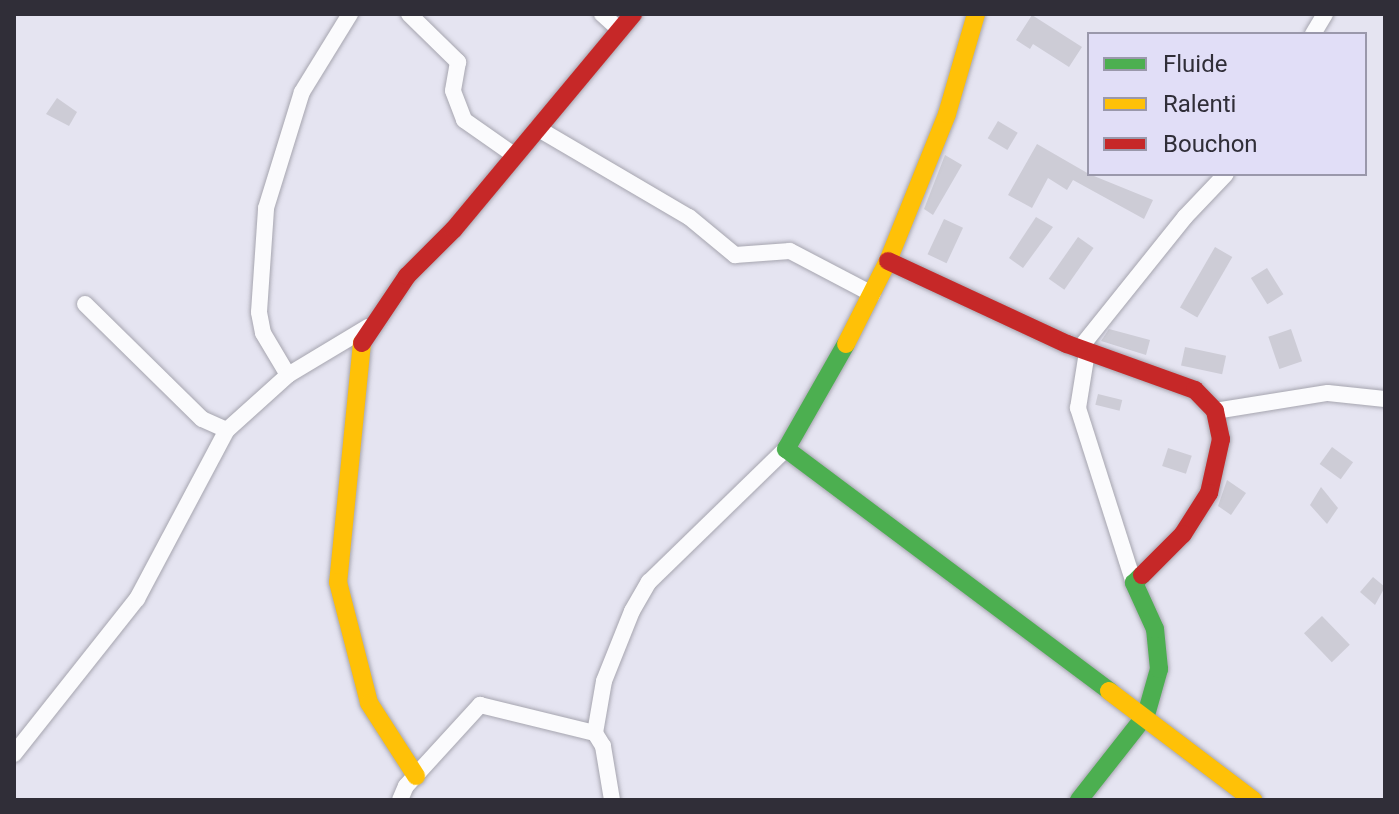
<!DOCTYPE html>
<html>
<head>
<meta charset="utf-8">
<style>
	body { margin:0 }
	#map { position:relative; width:1399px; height:814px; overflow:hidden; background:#e5e4f1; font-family:Roboto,sans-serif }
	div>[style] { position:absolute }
	.building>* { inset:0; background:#cdccd6; transform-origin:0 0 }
	.roads { filter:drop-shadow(0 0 2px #a6a5af) drop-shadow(0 0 2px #a6a5af) }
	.street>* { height:16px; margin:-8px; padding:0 8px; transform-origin:8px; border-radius:8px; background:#fbfbfd }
	.fast>* { height:18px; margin:-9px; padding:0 9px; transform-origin:9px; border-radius:9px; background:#4caf50 }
	.slow>* { height:18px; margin:-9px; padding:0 9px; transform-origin:9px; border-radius:9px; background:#ffc107 }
	.jam>* { height:18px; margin:-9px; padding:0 9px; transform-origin:9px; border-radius:9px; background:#c62828 }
	span { translate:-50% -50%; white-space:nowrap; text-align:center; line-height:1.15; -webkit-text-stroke:6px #e1def7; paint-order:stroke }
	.frame { position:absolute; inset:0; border:16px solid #302e38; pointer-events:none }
	.legend { position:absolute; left:1087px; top:32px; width:280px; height:144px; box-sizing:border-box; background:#e1def7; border:2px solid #9a98ab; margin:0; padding:10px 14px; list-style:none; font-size:24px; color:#302e38 }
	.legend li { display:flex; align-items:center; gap:16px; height:40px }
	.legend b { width:40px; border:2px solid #9a98ab }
</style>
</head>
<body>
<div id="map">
	<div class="building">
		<div style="clip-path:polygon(1032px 15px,1082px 47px,1069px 67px,1033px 44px,1030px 49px,1016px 40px)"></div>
		<div style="clip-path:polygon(57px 98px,77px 112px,69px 126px,46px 114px)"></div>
		<div style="left:998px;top:121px;width:23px;height:20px;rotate:31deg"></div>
		<div style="clip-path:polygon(1037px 144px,1089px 174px,1153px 200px,1144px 219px,1073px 180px,1067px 190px,1048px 178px,1032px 208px,1008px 195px)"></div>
		<div style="clip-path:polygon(945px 155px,962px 165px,933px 215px,924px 209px)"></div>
		<div style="clip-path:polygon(1036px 217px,1053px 227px,1023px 268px,1009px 258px)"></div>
		<div style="left:944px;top:219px;width:21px;height:39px;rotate:25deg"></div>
		<div style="left:1078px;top:237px;width:19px;height:51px;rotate:35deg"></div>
		<div style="left:1215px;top:247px;width:20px;height:70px;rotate:30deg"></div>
		<div style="left:1267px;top:268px;width:31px;height:19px;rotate:58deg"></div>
		<div style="clip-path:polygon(1109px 329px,1150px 340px,1146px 355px,1101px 341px)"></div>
		<div style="left:1291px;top:329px;width:34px;height:24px;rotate:71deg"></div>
		<div style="left:1185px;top:347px;width:42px;height:19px;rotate:12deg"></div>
		<div style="left:1098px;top:394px;width:25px;height:11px;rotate:14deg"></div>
		<div style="left:1332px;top:447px;width:26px;height:21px;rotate:36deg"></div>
		<div style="left:1168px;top:448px;width:25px;height:19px;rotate:18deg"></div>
		<div style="clip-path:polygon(1227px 480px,1246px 493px,1231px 515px,1218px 506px)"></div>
		<div style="clip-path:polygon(1321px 487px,1338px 508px,1327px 524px,1310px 505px)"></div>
		<div style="clip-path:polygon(1373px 577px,1385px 587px,1375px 605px,1360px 592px)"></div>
		<div style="left:1322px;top:616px;width:40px;height:25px;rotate:46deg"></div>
	</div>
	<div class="roads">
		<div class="street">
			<div style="left:409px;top:14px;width:69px;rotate:44.4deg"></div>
			<div style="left:458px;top:62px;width:29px;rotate:100deg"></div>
			<div style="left:453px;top:91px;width:31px;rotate:69deg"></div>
			<div style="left:464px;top:120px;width:61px;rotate:35deg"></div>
			<div style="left:602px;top:14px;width:24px;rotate:42deg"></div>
			<div style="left:1313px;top:34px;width:23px;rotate:-59deg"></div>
			<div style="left:537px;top:128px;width:176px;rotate:30.4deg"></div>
			<div style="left:689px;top:217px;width:60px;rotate:39.6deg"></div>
			<div style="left:735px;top:255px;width:55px;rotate:-4.2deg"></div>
			<div style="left:790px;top:251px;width:93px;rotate:27.7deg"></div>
			<div style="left:85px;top:304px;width:164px;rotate:44.5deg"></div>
			<div style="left:202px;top:419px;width:27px;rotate:24deg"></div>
			<div style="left:1080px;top:348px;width:168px;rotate:-51.3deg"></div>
			<div style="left:1185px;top:217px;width:59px;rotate:-46.4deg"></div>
			<div style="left:1087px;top:352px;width:57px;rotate:99.1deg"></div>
			<div style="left:1078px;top:408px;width:184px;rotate:72.3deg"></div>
			<div style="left:288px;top:375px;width:49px;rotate:-120.8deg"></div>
			<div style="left:263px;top:333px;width:21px;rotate:-101deg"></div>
			<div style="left:259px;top:312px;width:104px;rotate:-86.1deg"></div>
			<div style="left:266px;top:208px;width:121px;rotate:-72.8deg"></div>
			<div style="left:302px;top:92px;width:92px;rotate:-58.4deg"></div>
			<div style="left:1215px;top:411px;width:114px;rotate:-9.1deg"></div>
			<div style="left:1328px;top:393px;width:57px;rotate:6deg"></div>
			<div style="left:14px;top:754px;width:198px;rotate:-51.6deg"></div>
			<div style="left:137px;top:599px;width:191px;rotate:-62deg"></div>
			<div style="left:227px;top:430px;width:82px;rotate:-42deg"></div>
			<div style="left:288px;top:375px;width:93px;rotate:-31deg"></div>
			<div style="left:400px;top:800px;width:15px;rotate:-67deg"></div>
			<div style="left:406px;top:786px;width:110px;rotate:-47.6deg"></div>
			<div style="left:480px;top:705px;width:118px;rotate:13.7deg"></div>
			<div style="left:612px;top:800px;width:55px;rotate:-99.5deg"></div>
			<div style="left:603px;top:746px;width:15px;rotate:-122deg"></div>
			<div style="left:595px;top:733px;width:53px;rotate:-80.2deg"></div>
			<div style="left:604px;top:681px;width:75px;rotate:-68.2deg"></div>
			<div style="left:632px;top:611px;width:34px;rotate:-60deg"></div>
			<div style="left:649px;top:582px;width:191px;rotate:-44.2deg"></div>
		</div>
		<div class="fast">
			<div style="left:846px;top:344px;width:121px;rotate:119.7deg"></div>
			<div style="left:786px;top:449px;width:404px;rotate:36.8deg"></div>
			<div style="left:1079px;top:800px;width:108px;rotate:-51.8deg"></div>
			<div style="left:1146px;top:715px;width:48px;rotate:-74.2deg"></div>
			<div style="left:1159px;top:669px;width:40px;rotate:-95.7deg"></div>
			<div style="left:1155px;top:629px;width:51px;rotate:-114.5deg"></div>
			<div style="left:1134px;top:583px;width:11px;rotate:-45deg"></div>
		</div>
		<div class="slow">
			<div style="left:362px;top:343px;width:240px;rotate:95.7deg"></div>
			<div style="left:338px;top:582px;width:125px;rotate:75.6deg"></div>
			<div style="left:369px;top:703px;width:87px;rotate:57.2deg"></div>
			<div style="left:846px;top:344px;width:93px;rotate:-63.2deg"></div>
			<div style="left:888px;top:261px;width:158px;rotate:-68.1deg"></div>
			<div style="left:947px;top:114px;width:104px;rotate:-73.8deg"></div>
			<div style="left:1109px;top:691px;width:181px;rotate:37.1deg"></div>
		</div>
		<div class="jam">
			<div style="left:888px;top:261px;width:197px;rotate:24.9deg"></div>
			<div style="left:1067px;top:344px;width:136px;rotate:19.8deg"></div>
			<div style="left:1195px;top:390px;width:29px;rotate:46deg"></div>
			<div style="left:1215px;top:411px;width:29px;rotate:78deg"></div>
			<div style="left:1221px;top:439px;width:55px;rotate:102.5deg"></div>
			<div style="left:1209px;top:493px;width:49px;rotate:122.4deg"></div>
			<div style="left:1183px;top:534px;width:58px;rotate:135deg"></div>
			<div style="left:362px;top:343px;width:81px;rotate:-56.1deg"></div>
			<div style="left:407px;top:276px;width:66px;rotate:-45deg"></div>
			<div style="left:454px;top:229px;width:280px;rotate:-50.2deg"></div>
		</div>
	</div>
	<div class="frame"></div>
	<ul class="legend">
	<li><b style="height:10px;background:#4caf50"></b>Fluide</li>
	<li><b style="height:10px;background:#ffc107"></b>Ralenti</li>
	<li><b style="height:10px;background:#c62828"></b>Bouchon</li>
	</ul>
</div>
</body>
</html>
